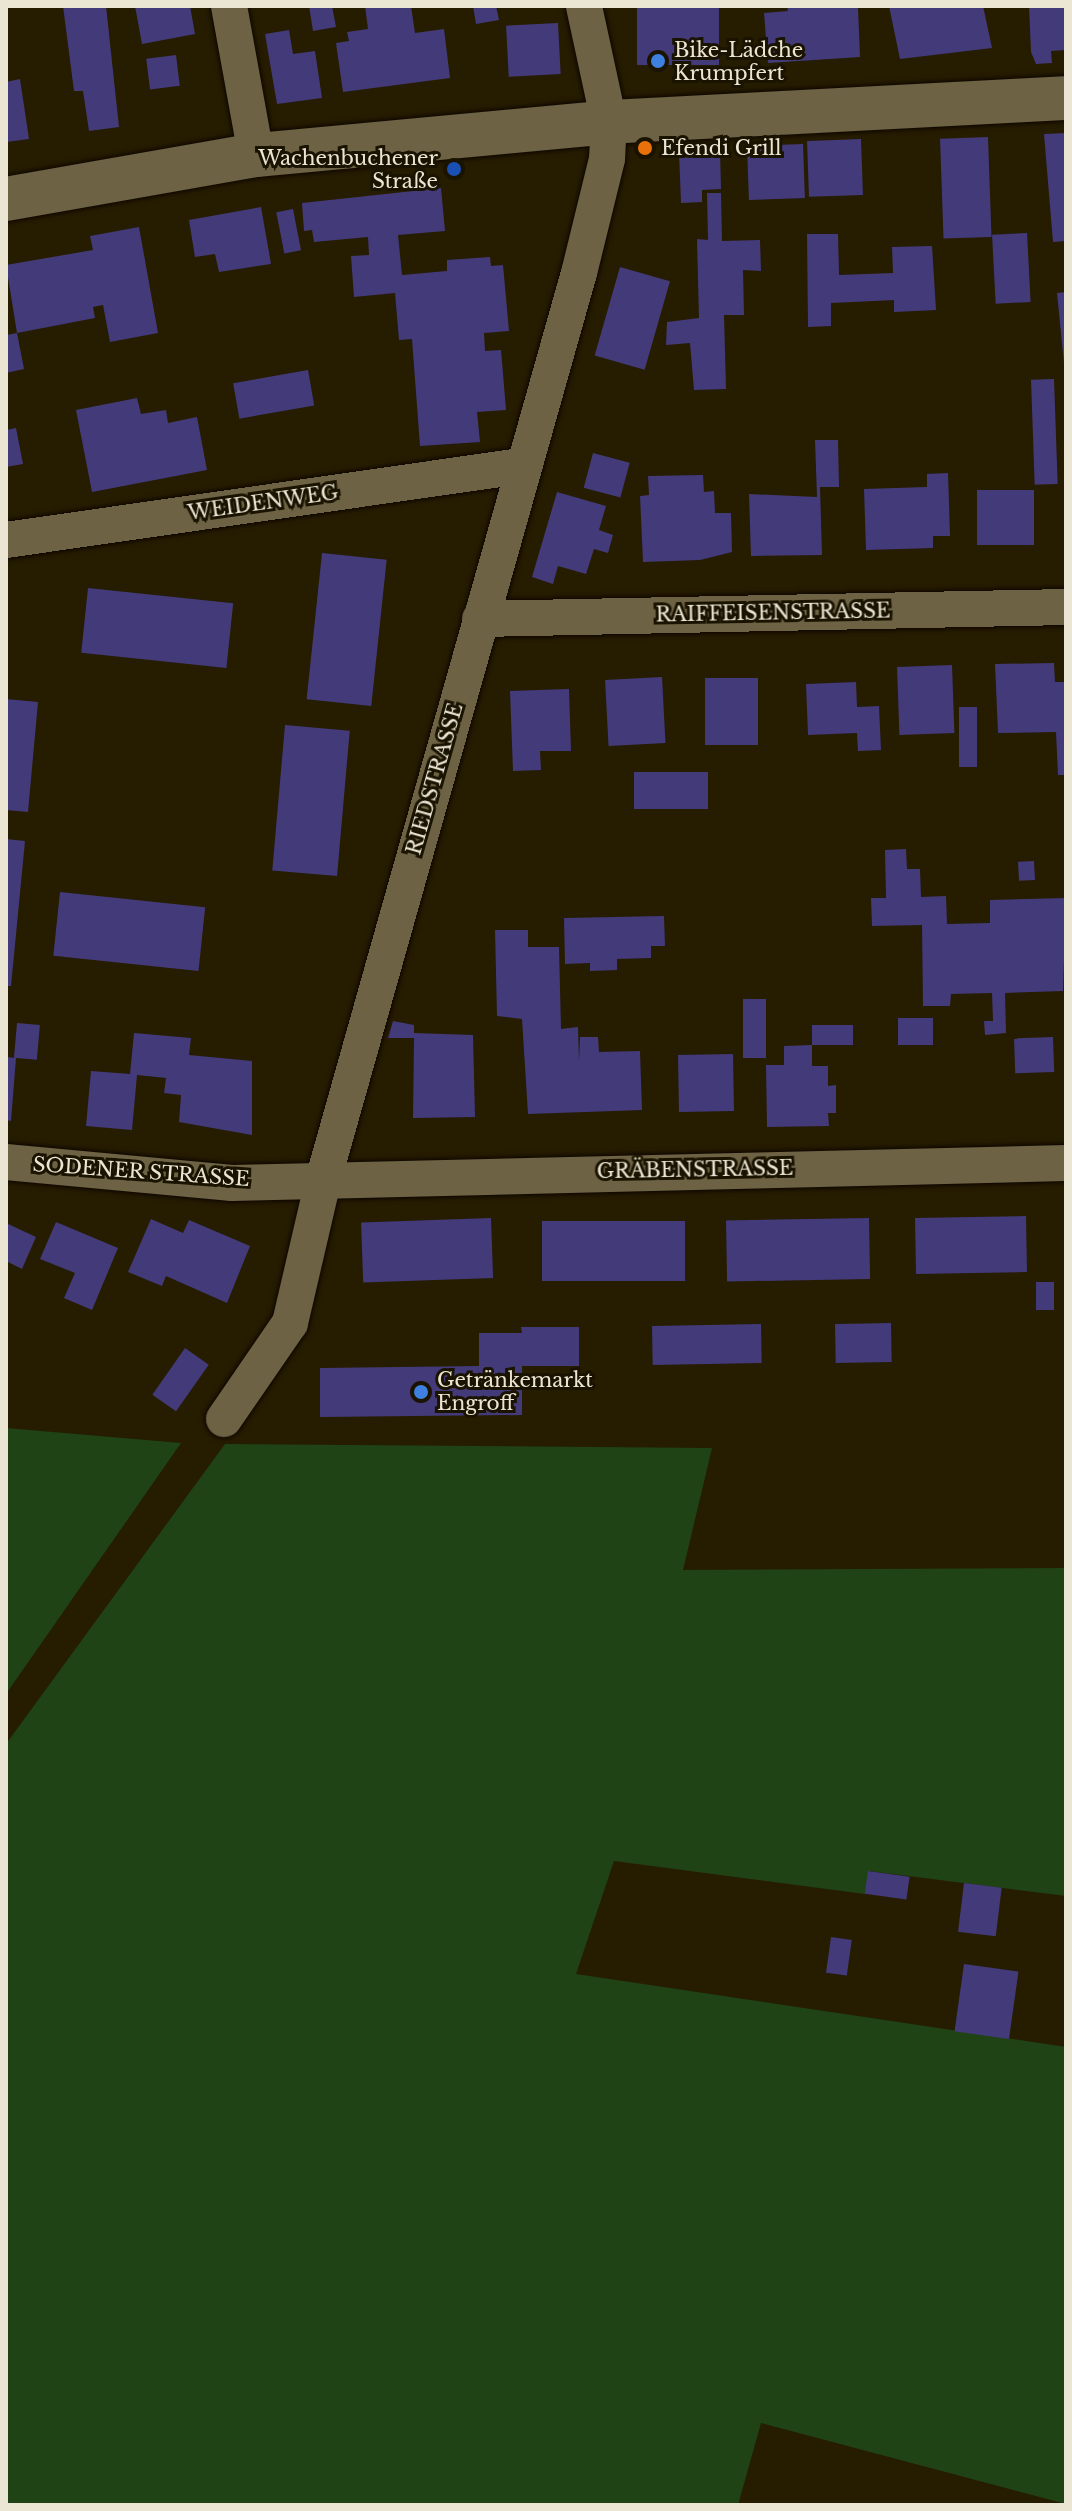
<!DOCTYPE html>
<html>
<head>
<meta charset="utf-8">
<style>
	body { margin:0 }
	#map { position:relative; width:1072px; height:2511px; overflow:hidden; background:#261c00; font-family:"Libre Baskerville",serif }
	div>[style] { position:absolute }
	.green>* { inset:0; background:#1f4315 }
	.building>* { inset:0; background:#433a7a; transform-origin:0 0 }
	.roads { filter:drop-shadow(0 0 2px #0e0600) drop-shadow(0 0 2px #0e0600) }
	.minor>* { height:36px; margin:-18px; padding:0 18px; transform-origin:18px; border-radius:18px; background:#6d6243 }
	.secondary>* { height:44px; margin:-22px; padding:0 22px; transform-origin:22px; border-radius:22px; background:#6d6243 }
	.dots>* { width:22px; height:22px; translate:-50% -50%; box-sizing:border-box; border:4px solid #1a1300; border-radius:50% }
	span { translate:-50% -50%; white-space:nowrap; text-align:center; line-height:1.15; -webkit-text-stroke:6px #1a1300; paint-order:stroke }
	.poi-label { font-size:20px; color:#ebe5d3 }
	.left { translate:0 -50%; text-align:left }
	.right { translate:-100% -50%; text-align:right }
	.street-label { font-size:20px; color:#ebe5d3 }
	.frame { position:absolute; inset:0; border:8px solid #ebe5d3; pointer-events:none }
</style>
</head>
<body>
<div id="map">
	<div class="green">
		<div style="clip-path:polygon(6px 1428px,181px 1443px,6px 1694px)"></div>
		<div style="clip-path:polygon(225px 1444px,712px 1448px,683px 1570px,1066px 1568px,1066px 1896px,869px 1871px,865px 1894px,614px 1861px,576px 1974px,1066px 2047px,1066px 2504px,761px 2423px,738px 2505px,6px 2505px,6px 1744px)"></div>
	</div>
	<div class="building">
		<div style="clip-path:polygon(63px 6px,106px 6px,119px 127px,89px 131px,83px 91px,74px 91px)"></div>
		<div style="clip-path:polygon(135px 6px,190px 6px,195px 34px,142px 44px)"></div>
		<div style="clip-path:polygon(309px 6px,332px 6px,336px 27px,313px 31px)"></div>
		<div style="clip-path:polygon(365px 6px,411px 6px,415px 33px,444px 29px,450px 78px,343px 92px,336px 43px,349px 41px,347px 32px,368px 29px)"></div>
		<div style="clip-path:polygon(473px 6px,496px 6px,499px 20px,476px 24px)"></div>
		<div style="left:637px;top:6px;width:82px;height:59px"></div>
		<div style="clip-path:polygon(787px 6px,858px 8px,860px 57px,768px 63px,764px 13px,788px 11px)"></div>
		<div style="clip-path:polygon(889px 6px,983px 6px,992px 48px,900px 59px)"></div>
		<div style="clip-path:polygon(1029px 6px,1066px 6px,1066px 50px,1051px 51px,1052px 63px,1036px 64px,1031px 52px)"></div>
		<div style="left:558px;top:23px;width:51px;height:52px;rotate:87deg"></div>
		<div style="clip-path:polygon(289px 30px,293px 54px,315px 51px,322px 98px,277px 104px,265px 34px)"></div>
		<div style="left:176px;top:55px;width:31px;height:30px;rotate:83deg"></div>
		<div style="clip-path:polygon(20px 79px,29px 139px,6px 142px,6px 82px)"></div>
		<div style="clip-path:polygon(1066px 133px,1066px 241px,1053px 242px,1044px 134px)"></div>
		<div style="left:988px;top:137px;width:100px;height:48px;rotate:88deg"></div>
		<div style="left:861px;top:139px;width:56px;height:54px;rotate:88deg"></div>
		<div style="left:803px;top:144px;width:54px;height:56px;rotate:88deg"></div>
		<div style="clip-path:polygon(720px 150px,721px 189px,702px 190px,702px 202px,681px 203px,679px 152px)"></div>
		<div style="clip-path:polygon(441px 188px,445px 231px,398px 235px,402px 275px,447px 271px,447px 260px,490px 257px,491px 266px,503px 265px,509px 331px,484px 333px,485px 351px,501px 350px,506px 410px,477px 412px,480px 442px,420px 446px,412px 339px,399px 340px,395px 293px,354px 297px,351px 256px,369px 255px,368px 237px,314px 242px,312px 230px,304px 231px,302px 203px)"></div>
		<div style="clip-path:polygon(707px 193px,721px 193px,722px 241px,760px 240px,761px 271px,743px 270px,744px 315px,724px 315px,726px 389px,694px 390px,690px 343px,666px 345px,667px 322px,699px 318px,697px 239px,708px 240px)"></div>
		<div style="clip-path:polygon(261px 207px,271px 264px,219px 272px,215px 254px,195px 257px,189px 220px)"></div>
		<div style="left:293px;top:209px;width:42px;height:17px;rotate:79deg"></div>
		<div style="clip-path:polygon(139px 227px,158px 333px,110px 342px,103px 305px,93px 307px,95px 318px,17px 333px,6px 265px,93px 250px,90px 236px)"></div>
		<div style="left:1027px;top:233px;width:69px;height:35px;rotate:87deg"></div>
		<div style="clip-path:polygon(807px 234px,838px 234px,839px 275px,893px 273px,892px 247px,932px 246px,936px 310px,894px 312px,894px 300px,831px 303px,831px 326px,808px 327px)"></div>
		<div style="left:620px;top:267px;width:52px;height:92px;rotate:16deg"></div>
		<div style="clip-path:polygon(1066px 292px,1066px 363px,1064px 363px,1057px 293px)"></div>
		<div style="clip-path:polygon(17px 333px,24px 369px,6px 373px,6px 335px)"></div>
		<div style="left:308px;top:370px;width:36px;height:76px;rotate:80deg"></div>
		<div style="left:1054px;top:379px;width:105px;height:23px;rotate:88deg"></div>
		<div style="clip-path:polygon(137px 398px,141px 414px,166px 410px,168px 423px,197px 417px,207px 470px,92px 492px,76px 410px)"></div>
		<div style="clip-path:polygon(16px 428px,23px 464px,6px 467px,6px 430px)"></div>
		<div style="clip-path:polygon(815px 440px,838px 440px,839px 487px,820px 487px,822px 555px,751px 556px,749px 494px,817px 497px)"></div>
		<div style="left:593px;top:453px;width:38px;height:36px;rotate:15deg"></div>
		<div style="clip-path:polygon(948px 473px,950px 536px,933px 536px,933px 548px,866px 550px,864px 489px,927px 487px,927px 474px)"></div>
		<div style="clip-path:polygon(703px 475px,704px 492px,714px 491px,715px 513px,731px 513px,732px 552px,700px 560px,643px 562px,640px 496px,649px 495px,648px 476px)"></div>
		<div style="left:977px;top:490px;width:57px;height:55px"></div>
		<div style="clip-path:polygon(557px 492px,606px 506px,599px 530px,613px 535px,608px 553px,594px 549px,586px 574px,558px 566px,553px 584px,532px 577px)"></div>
		<div style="left:322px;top:553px;width:65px;height:147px;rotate:6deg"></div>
		<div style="left:88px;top:588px;width:146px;height:65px;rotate:6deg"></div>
		<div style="clip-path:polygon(1054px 663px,1055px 682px,1066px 682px,1066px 775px,1058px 775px,1056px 732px,998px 733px,995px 664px)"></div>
		<div style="left:952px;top:665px;width:68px;height:55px;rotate:88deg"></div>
		<div style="left:662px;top:677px;width:66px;height:57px;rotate:87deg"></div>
		<div style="left:705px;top:678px;width:53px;height:67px"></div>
		<div style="clip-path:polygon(856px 682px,857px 707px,879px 706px,881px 750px,858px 751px,857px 733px,808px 735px,806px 684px)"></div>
		<div style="clip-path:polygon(569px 689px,571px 751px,540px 751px,541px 770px,513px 771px,510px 691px)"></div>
		<div style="clip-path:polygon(6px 699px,38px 702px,28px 812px,6px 810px)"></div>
		<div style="left:959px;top:707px;width:18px;height:60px"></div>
		<div style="left:285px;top:725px;width:65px;height:146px;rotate:5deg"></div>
		<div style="left:708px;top:772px;width:37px;height:74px;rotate:90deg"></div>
		<div style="clip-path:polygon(6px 839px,25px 841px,11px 986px,6px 986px)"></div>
		<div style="clip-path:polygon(906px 849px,907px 869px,920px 869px,921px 897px,946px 896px,947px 924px,990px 923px,990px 900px,1066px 898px,1063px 991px,1005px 993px,1006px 1033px,985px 1035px,984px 1021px,993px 1021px,992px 993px,951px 994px,950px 1006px,923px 1006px,922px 925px,872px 926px,871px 898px,886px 898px,885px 850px)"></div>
		<div style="left:1034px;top:861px;width:19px;height:16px;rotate:87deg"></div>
		<div style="left:60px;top:892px;width:146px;height:64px;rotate:6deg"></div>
		<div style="clip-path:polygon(664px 916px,665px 946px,651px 946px,651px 958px,617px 959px,617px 970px,590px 971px,590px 963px,565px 964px,564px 918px)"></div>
		<div style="clip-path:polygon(495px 930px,528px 930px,528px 947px,559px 947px,561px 1029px,578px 1027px,579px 1061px,580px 1037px,598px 1037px,599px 1052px,640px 1051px,642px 1110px,528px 1114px,522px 1019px,497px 1016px)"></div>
		<div style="left:743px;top:999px;width:23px;height:59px"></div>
		<div style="left:933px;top:1018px;width:27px;height:35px;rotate:90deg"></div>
		<div style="clip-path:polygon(393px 1021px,414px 1025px,414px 1033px,473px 1035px,475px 1117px,413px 1118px,414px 1038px,388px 1038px)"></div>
		<div style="left:17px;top:1023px;width:23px;height:35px;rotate:5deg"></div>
		<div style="left:812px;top:1025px;width:41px;height:20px"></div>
		<div style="clip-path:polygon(134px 1033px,191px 1038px,189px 1055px,252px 1061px,252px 1135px,179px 1122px,181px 1095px,164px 1093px,166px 1078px,137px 1075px,132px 1130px,86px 1126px,91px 1071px,130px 1074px)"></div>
		<div style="left:1053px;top:1037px;width:35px;height:39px;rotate:88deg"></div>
		<div style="clip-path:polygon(812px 1045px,812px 1066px,828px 1066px,828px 1086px,836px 1085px,836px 1113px,828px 1113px,829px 1126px,767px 1127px,766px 1065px,784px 1065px,784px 1046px)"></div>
		<div style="left:733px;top:1054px;width:57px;height:55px;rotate:89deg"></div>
		<div style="clip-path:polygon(6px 1057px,16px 1058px,11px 1121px,6px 1120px)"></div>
		<div style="left:1026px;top:1216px;width:56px;height:111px;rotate:89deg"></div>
		<div style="left:491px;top:1218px;width:60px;height:130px;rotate:88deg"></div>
		<div style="left:869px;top:1218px;width:61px;height:143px;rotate:89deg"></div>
		<div style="clip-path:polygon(151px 1219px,183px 1233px,189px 1220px,250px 1246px,227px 1303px,166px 1276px,162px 1286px,128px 1272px)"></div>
		<div style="left:685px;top:1221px;width:60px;height:143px;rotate:90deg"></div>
		<div style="clip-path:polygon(56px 1222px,118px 1248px,92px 1310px,64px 1298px,75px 1273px,40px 1259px)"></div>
		<div style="clip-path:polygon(6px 1223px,36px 1237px,22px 1269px,6px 1261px)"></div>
		<div style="left:1036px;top:1282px;width:18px;height:28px"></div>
		<div style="left:891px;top:1323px;width:39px;height:56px;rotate:89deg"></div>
		<div style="left:761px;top:1324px;width:39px;height:109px;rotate:89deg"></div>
		<div style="clip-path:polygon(521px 1327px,579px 1327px,579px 1366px,522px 1366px,522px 1415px,320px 1417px,320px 1368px,479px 1366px,479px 1333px,522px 1333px)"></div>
		<div style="left:185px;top:1348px;width:29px;height:57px;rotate:35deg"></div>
		<div style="left:868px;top:1871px;width:42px;height:23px;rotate:8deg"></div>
		<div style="left:964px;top:1883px;width:38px;height:49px;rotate:7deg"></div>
		<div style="left:831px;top:1937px;width:21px;height:36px;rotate:8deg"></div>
		<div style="left:964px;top:1964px;width:55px;height:68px;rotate:8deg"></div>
	</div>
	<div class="roads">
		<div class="minor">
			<div style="left:229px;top:6px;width:151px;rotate:79.7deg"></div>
			<div style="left:6px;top:540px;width:520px;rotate:-8.18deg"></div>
			<div style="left:480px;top:619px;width:586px;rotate:-1.17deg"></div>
			<div style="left:6px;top:1162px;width:227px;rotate:5.3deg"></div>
			<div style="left:232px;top:1183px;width:834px;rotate:-1.37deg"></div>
			<div style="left:224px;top:1419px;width:116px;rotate:-55.5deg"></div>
			<div style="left:290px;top:1323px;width:150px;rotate:-76.9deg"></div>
			<div style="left:324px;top:1177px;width:939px;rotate:-74.25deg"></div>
			<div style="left:579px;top:273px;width:117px;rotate:-76.2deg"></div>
			<div style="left:607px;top:159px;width:37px;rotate:-87deg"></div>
			<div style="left:609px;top:122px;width:119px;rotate:-102.2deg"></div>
		</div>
		<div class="secondary">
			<div style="left:6px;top:199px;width:254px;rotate:-10deg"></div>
			<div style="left:256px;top:155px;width:355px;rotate:-5.3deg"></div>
			<div style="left:609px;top:122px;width:458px;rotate:-3deg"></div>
		</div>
	</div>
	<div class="dots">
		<div style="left:658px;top:61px;background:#3f7fe0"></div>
		<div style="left:645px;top:148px;background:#e8710a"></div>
		<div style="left:454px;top:169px;background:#1a4fb4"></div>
		<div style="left:421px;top:1392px;background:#3f7fe0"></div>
	</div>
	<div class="poi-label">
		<span class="left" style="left:674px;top:62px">Bike-Lädche<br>Krumpfert</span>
		<span class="left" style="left:661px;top:148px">Efendi Grill</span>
		<span class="right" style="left:438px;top:170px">Wachenbuchener<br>Straße</span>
		<span class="left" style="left:437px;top:1392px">Getränkemarkt<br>Engroff</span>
	</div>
	<div class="street-label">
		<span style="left:263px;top:503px;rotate:-8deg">WEIDENWEG</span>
		<span style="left:773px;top:613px;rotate:-1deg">RAIFFEISENSTRASSE</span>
		<span style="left:435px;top:779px;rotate:-74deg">RIEDSTRASSE</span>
		<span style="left:695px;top:1170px;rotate:-1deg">GRÄBENSTRASSE</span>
		<span style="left:141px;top:1172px;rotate:4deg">SODENER STRASSE</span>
	</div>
	<div class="frame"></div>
</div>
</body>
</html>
